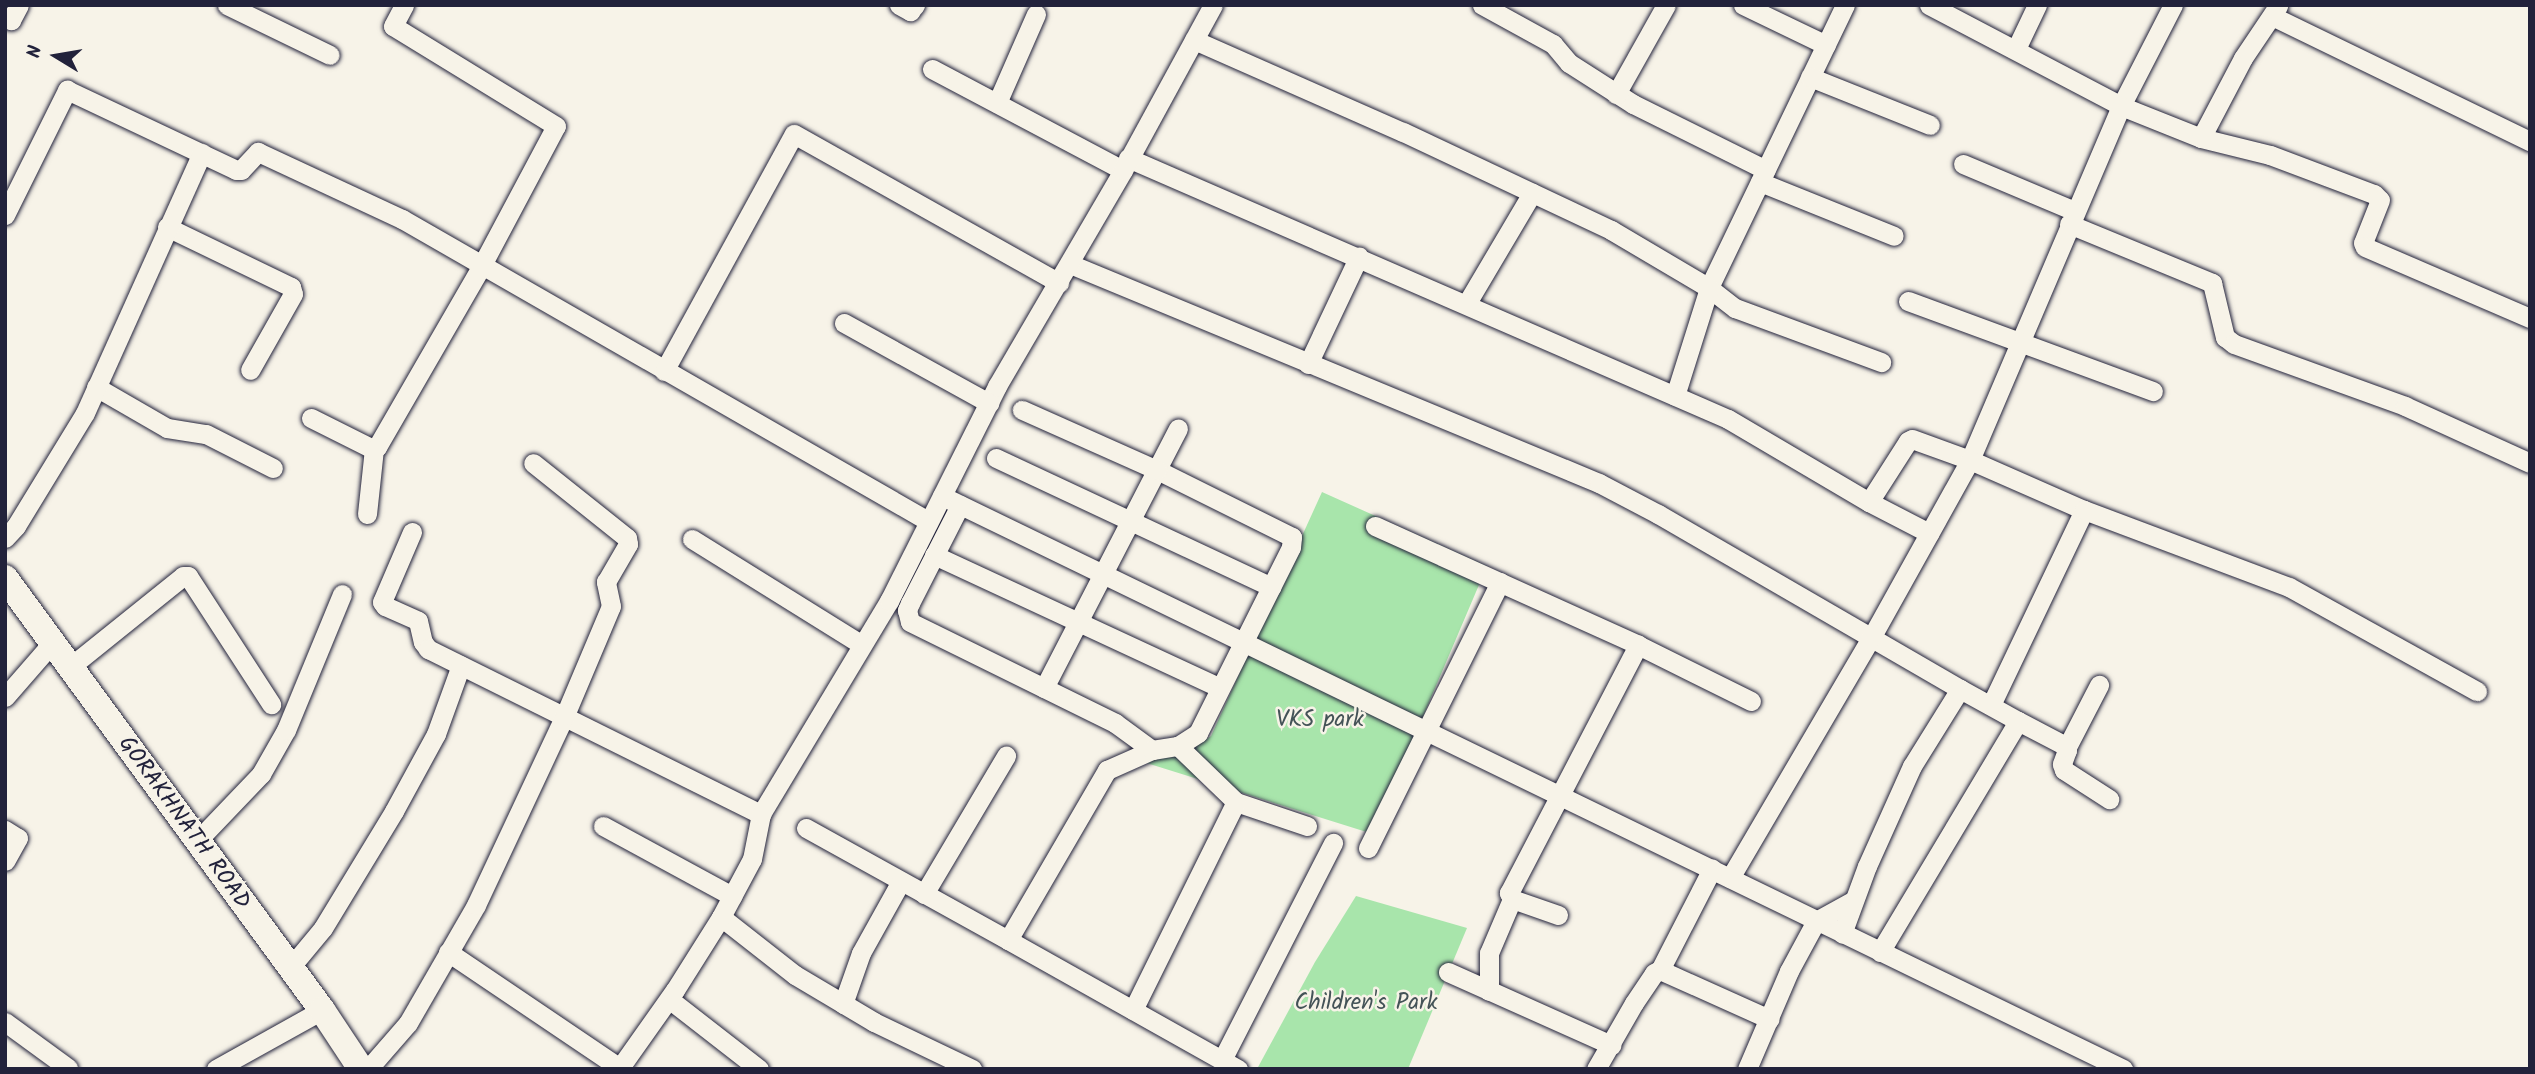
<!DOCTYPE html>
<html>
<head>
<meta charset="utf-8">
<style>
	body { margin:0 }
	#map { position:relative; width:2535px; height:1074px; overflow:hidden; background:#f7f3e8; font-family:Kalam,sans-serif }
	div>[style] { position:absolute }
	.green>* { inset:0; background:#a8e5ab }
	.roads { filter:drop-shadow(0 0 2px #22223b) drop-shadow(0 0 2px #22223b) }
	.street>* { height:19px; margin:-9.5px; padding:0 9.5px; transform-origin:9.5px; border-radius:9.5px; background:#f7f3e8 }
	.secondary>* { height:26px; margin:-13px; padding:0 13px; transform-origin:13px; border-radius:13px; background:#f7f3e8 }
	span { translate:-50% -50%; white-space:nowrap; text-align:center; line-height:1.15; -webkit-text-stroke:5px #f7f3e8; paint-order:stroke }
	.park-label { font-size:23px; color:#445357 }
	.street-label { font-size:23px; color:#22223b }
	.frame { position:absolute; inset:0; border:7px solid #22223b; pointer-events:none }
	.north { position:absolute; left:21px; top:21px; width:70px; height:70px; -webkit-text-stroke:5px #f7f3e8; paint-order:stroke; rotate:281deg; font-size:19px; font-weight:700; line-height:28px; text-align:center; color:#22223b }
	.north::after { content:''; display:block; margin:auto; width:24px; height:32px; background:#22223b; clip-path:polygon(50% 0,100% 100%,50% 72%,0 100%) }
</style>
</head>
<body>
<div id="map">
	<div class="green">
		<div style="clip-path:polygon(1322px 492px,1487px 566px,1373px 834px,1137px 760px,1187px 752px,1211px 736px)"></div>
		<div style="clip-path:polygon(1356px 896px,1467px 928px,1408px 1069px,1257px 1069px,1315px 962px)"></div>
	</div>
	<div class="roads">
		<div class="street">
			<div style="left:227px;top:5px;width:114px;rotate:25.9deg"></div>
			<div style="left:899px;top:5px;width:13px;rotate:29deg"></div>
			<div style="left:910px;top:11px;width:8px;rotate:-50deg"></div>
			<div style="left:1482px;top:5px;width:81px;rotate:28.8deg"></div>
			<div style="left:1553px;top:44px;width:25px;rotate:50deg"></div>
			<div style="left:1569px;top:63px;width:76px;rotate:32.6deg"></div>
			<div style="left:1633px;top:104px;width:148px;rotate:26.4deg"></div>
			<div style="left:1743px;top:5px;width:92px;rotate:25.7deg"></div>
			<div style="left:1845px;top:5px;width:314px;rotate:115.7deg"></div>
			<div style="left:1709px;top:288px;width:33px;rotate:38deg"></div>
			<div style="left:1735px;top:308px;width:156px;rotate:20.3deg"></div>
			<div style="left:1929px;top:5px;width:217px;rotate:27.7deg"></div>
			<div style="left:2121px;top:106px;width:114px;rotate:-62.8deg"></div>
			<div style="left:2272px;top:16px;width:287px;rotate:25.9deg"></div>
			<div style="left:5px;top:17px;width:7px;rotate:27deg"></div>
			<div style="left:11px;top:20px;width:17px;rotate:-62deg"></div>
			<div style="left:1194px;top:40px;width:228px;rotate:23.8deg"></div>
			<div style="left:1403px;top:132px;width:230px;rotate:25.2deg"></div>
			<div style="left:1611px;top:230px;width:114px;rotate:30.6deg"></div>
			<div style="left:1709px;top:288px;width:113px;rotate:107.5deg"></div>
			<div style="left:2016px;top:49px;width:49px;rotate:-64.5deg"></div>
			<div style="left:932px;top:69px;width:216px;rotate:27.9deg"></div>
			<div style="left:1810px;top:77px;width:129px;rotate:21.8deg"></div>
			<div style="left:1616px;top:94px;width:102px;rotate:-60.7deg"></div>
			<div style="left:997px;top:103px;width:97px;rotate:-66.3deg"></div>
			<div style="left:2201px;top:138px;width:90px;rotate:-62.3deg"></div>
			<div style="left:2243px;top:58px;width:63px;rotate:-56.1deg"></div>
			<div style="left:1128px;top:158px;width:654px;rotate:23.51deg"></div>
			<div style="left:1728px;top:419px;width:164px;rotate:30.5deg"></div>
			<div style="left:1869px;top:502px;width:72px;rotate:-57.4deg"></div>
			<div style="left:1908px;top:441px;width:4px;rotate:-27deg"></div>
			<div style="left:1912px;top:439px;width:62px;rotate:19.9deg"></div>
			<div style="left:1970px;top:460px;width:385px;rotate:-66.9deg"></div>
			<div style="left:2121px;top:106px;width:86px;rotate:21.8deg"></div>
			<div style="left:2201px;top:138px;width:71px;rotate:13.8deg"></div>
			<div style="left:2270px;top:155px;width:111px;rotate:20.6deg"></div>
			<div style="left:2374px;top:194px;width:8px;rotate:45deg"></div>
			<div style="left:2380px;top:200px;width:46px;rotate:111.6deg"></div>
			<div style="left:2363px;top:243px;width:4px;rotate:63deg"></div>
			<div style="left:2365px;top:247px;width:180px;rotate:23.3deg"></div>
			<div style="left:1963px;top:164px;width:121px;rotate:22.8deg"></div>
			<div style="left:1760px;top:182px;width:144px;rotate:21.9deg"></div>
			<div style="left:5px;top:215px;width:140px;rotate:-63.6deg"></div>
			<div style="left:67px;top:90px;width:187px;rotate:25.3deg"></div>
			<div style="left:236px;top:170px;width:5px"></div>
			<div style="left:241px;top:170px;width:25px;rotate:-47deg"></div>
			<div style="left:258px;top:152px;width:159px;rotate:25deg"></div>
			<div style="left:402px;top:219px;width:607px;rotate:29.86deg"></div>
			<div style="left:2069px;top:224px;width:155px;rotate:22.4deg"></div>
			<div style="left:2212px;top:283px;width:56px;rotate:76.5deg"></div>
			<div style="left:2225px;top:337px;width:11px;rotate:38deg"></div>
			<div style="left:2234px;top:344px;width:182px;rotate:19.9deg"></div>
			<div style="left:2405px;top:406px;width:137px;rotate:24.5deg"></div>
			<div style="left:167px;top:227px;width:138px;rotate:25.8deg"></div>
			<div style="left:291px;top:287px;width:7px;rotate:74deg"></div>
			<div style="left:293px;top:294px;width:87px;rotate:119.5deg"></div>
			<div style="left:1070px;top:264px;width:573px;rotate:22.49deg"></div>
			<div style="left:1599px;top:483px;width:67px;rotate:27.7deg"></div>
			<div style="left:1658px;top:514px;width:349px;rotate:30.1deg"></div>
			<div style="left:1960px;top:689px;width:91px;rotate:121.9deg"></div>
			<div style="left:1912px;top:766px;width:110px;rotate:114.2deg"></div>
			<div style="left:1867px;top:866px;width:72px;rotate:110.2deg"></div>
			<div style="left:1908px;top:301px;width:261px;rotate:20.2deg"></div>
			<div style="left:1467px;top:303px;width:128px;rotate:-59.4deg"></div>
			<div style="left:844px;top:323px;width:166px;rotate:28.9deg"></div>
			<div style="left:1308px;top:364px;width:119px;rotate:-64.7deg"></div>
			<div style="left:664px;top:371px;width:270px;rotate:-61.3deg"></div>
			<div style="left:794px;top:134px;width:304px;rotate:29.3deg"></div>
			<div style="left:96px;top:387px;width:82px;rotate:30deg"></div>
			<div style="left:167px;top:428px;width:39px;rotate:9deg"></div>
			<div style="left:206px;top:434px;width:75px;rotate:26.9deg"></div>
			<div style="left:311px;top:418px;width:67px;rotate:26.6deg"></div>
			<div style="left:371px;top:448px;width:6px;rotate:-9deg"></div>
			<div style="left:377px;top:447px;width:210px;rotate:-60deg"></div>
			<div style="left:482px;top:265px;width:157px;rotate:-62deg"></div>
			<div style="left:556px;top:126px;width:191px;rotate:-148.5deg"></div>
			<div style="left:393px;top:26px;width:24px;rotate:-62deg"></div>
			<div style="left:996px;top:458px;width:304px;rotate:25.1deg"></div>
			<div style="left:942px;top:496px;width:1313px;rotate:25.88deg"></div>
			<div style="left:1869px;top:502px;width:68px;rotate:27.3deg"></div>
			<div style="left:960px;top:505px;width:110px;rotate:117deg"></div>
			<div style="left:910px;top:603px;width:8px;rotate:113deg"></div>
			<div style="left:907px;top:610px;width:12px;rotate:76deg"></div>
			<div style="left:910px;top:622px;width:229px;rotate:26.2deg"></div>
			<div style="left:1115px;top:723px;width:46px;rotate:36.1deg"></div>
			<div style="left:367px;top:514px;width:65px;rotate:-83.9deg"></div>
			<div style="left:1375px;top:526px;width:289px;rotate:24.3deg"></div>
			<div style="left:1638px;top:645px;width:126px;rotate:26.4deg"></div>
			<div style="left:412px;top:532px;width:76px;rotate:113.2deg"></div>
			<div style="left:382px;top:602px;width:5px;rotate:53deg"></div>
			<div style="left:385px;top:606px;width:36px;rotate:24deg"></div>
			<div style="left:418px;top:621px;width:22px;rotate:77deg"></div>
			<div style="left:423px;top:642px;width:9px;rotate:54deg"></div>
			<div style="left:428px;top:649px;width:372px;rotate:26.4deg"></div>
			<div style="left:5px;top:538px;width:16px;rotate:-47deg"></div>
			<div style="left:16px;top:526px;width:132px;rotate:-58.6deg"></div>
			<div style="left:85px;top:413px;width:285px;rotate:-65.8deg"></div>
			<div style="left:692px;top:539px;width:200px;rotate:31.9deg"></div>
			<div style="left:934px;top:555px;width:315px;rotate:24.9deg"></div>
			<div style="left:70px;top:667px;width:145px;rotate:-38.8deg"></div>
			<div style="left:183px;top:576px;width:5px"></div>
			<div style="left:188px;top:576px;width:153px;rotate:57deg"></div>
			<div style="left:1044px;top:688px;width:292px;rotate:-62.7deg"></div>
			<div style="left:5px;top:697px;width:72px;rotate:-49deg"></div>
			<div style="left:1991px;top:705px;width:216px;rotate:-64.5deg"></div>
			<div style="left:2018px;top:721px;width:52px;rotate:27.6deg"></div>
			<div style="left:2064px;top:745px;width:6px;rotate:59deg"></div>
			<div style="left:2067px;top:750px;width:15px;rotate:110deg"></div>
			<div style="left:2062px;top:764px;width:6px;rotate:72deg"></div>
			<div style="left:2064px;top:770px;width:54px;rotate:32.8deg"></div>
			<div style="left:2067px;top:747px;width:70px;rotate:-62.7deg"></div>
			<div style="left:1236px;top:802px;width:75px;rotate:18.7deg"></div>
			<div style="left:603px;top:826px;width:147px;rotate:28.5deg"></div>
			<div style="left:806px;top:828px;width:231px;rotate:29deg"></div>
			<div style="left:1008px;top:940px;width:197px;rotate:-59.8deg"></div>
			<div style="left:1107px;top:770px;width:49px;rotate:-24deg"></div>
			<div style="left:1152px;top:750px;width:26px;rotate:-9deg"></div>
			<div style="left:1178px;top:746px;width:24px;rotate:-33deg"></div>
			<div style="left:1198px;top:733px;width:208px;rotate:-63.4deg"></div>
			<div style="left:1291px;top:547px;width:10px;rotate:-84deg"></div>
			<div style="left:1292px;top:537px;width:151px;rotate:-153.6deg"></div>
			<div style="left:1157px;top:470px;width:148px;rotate:-156deg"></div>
			<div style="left:5px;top:830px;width:15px;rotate:32deg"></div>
			<div style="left:18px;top:838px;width:26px;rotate:119deg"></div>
			<div style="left:197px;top:841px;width:93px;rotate:-46.3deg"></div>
			<div style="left:261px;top:774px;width:51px;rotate:-60.4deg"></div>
			<div style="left:286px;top:730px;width:147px;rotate:-67.6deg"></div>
			<div style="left:1368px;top:848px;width:297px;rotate:-63.6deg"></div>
			<div style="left:1730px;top:878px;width:278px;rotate:-59.6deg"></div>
			<div style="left:1871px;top:638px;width:204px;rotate:-60.9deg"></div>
			<div style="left:1970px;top:460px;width:124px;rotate:23.7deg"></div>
			<div style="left:2084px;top:510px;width:219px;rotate:20.6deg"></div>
			<div style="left:2289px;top:587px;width:215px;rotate:29deg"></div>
			<div style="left:924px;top:894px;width:161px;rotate:-59.3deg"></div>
			<div style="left:1558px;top:915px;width:49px;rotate:-160.8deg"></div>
			<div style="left:1512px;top:899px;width:7px;rotate:-117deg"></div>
			<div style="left:1509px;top:893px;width:280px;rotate:-62.5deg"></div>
			<div style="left:721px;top:917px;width:94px;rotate:38.1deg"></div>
			<div style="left:795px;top:975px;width:92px;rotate:30.7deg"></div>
			<div style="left:874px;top:1022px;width:109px;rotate:25.6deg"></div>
			<div style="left:1008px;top:940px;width:264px;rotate:29.3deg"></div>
			<div style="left:448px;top:952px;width:207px;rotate:34deg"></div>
			<div style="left:1880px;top:952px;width:269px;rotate:-59.1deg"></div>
			<div style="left:2018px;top:721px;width:66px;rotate:-151.1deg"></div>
			<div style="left:289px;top:969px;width:53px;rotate:-50.3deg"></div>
			<div style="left:323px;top:928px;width:137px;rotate:-58.7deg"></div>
			<div style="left:394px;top:811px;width:88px;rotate:-61.4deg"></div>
			<div style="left:436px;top:734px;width:73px;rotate:-70.1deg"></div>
			<div style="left:1660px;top:970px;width:114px;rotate:-62.8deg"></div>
			<div style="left:1448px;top:972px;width:179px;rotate:24.1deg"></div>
			<div style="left:1489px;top:991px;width:38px;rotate:-90deg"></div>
			<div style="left:1489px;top:953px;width:59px;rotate:-66.9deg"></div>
			<div style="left:669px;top:999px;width:114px;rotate:37.9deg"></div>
			<div style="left:843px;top:1004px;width:54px;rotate:-70.6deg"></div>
			<div style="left:861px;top:953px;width:82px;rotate:-60.9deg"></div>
			<div style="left:1133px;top:1010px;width:232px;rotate:-63.7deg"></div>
			<div style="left:1236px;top:802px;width:81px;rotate:-136deg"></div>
			<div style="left:5px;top:1022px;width:78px;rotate:36.1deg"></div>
			<div style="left:1222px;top:1060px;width:244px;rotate:-62.9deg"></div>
			<div style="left:216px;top:1069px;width:121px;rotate:-29.1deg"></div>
			<div style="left:368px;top:1069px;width:61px;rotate:-49deg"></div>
			<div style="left:408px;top:1023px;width:136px;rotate:-60deg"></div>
			<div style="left:476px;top:905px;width:210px;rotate:-64.9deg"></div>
			<div style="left:565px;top:715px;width:118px;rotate:-67.1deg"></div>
			<div style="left:611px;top:606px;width:25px;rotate:-102deg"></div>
			<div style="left:606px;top:582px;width:44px;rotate:-59.9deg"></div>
			<div style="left:628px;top:544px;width:6px;rotate:-99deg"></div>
			<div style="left:627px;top:538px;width:120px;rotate:-141.4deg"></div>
			<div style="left:619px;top:1069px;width:97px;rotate:-54.7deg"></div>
			<div style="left:675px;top:990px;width:86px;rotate:-57.8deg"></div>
			<div style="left:721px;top:917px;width:66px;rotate:-61.9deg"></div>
			<div style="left:752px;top:859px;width:46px;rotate:-78.7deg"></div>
			<div style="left:761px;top:814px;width:249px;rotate:-59deg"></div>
			<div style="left:889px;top:601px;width:241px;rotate:-63.3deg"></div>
			<div style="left:997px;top:386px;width:250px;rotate:-59.7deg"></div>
			<div style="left:1123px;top:170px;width:188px;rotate:-61.4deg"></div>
			<div style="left:1596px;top:1069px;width:76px;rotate:-60.1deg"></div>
			<div style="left:1634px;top:1003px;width:36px;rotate:-56deg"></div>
			<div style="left:1654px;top:973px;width:7px;rotate:-27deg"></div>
			<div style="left:1660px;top:970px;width:120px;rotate:24.2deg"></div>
			<div style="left:1747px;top:1069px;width:107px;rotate:-66.8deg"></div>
			<div style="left:1789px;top:971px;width:57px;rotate:-61.6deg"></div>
			<div style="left:1816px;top:921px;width:43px;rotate:-28.9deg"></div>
		</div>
		<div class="secondary">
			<div style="left:5px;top:578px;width:536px;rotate:53.73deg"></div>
			<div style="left:322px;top:1010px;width:71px;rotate:56.5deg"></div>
		</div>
	</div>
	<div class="park-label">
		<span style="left:1320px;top:720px">VKS park</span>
		<span style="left:1366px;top:1003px">Children's Park</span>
	</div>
	<div class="street-label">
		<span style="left:184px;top:823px;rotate:54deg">GORAKHNATH ROAD</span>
	</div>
	<div class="frame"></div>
	<div class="north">N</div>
</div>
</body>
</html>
